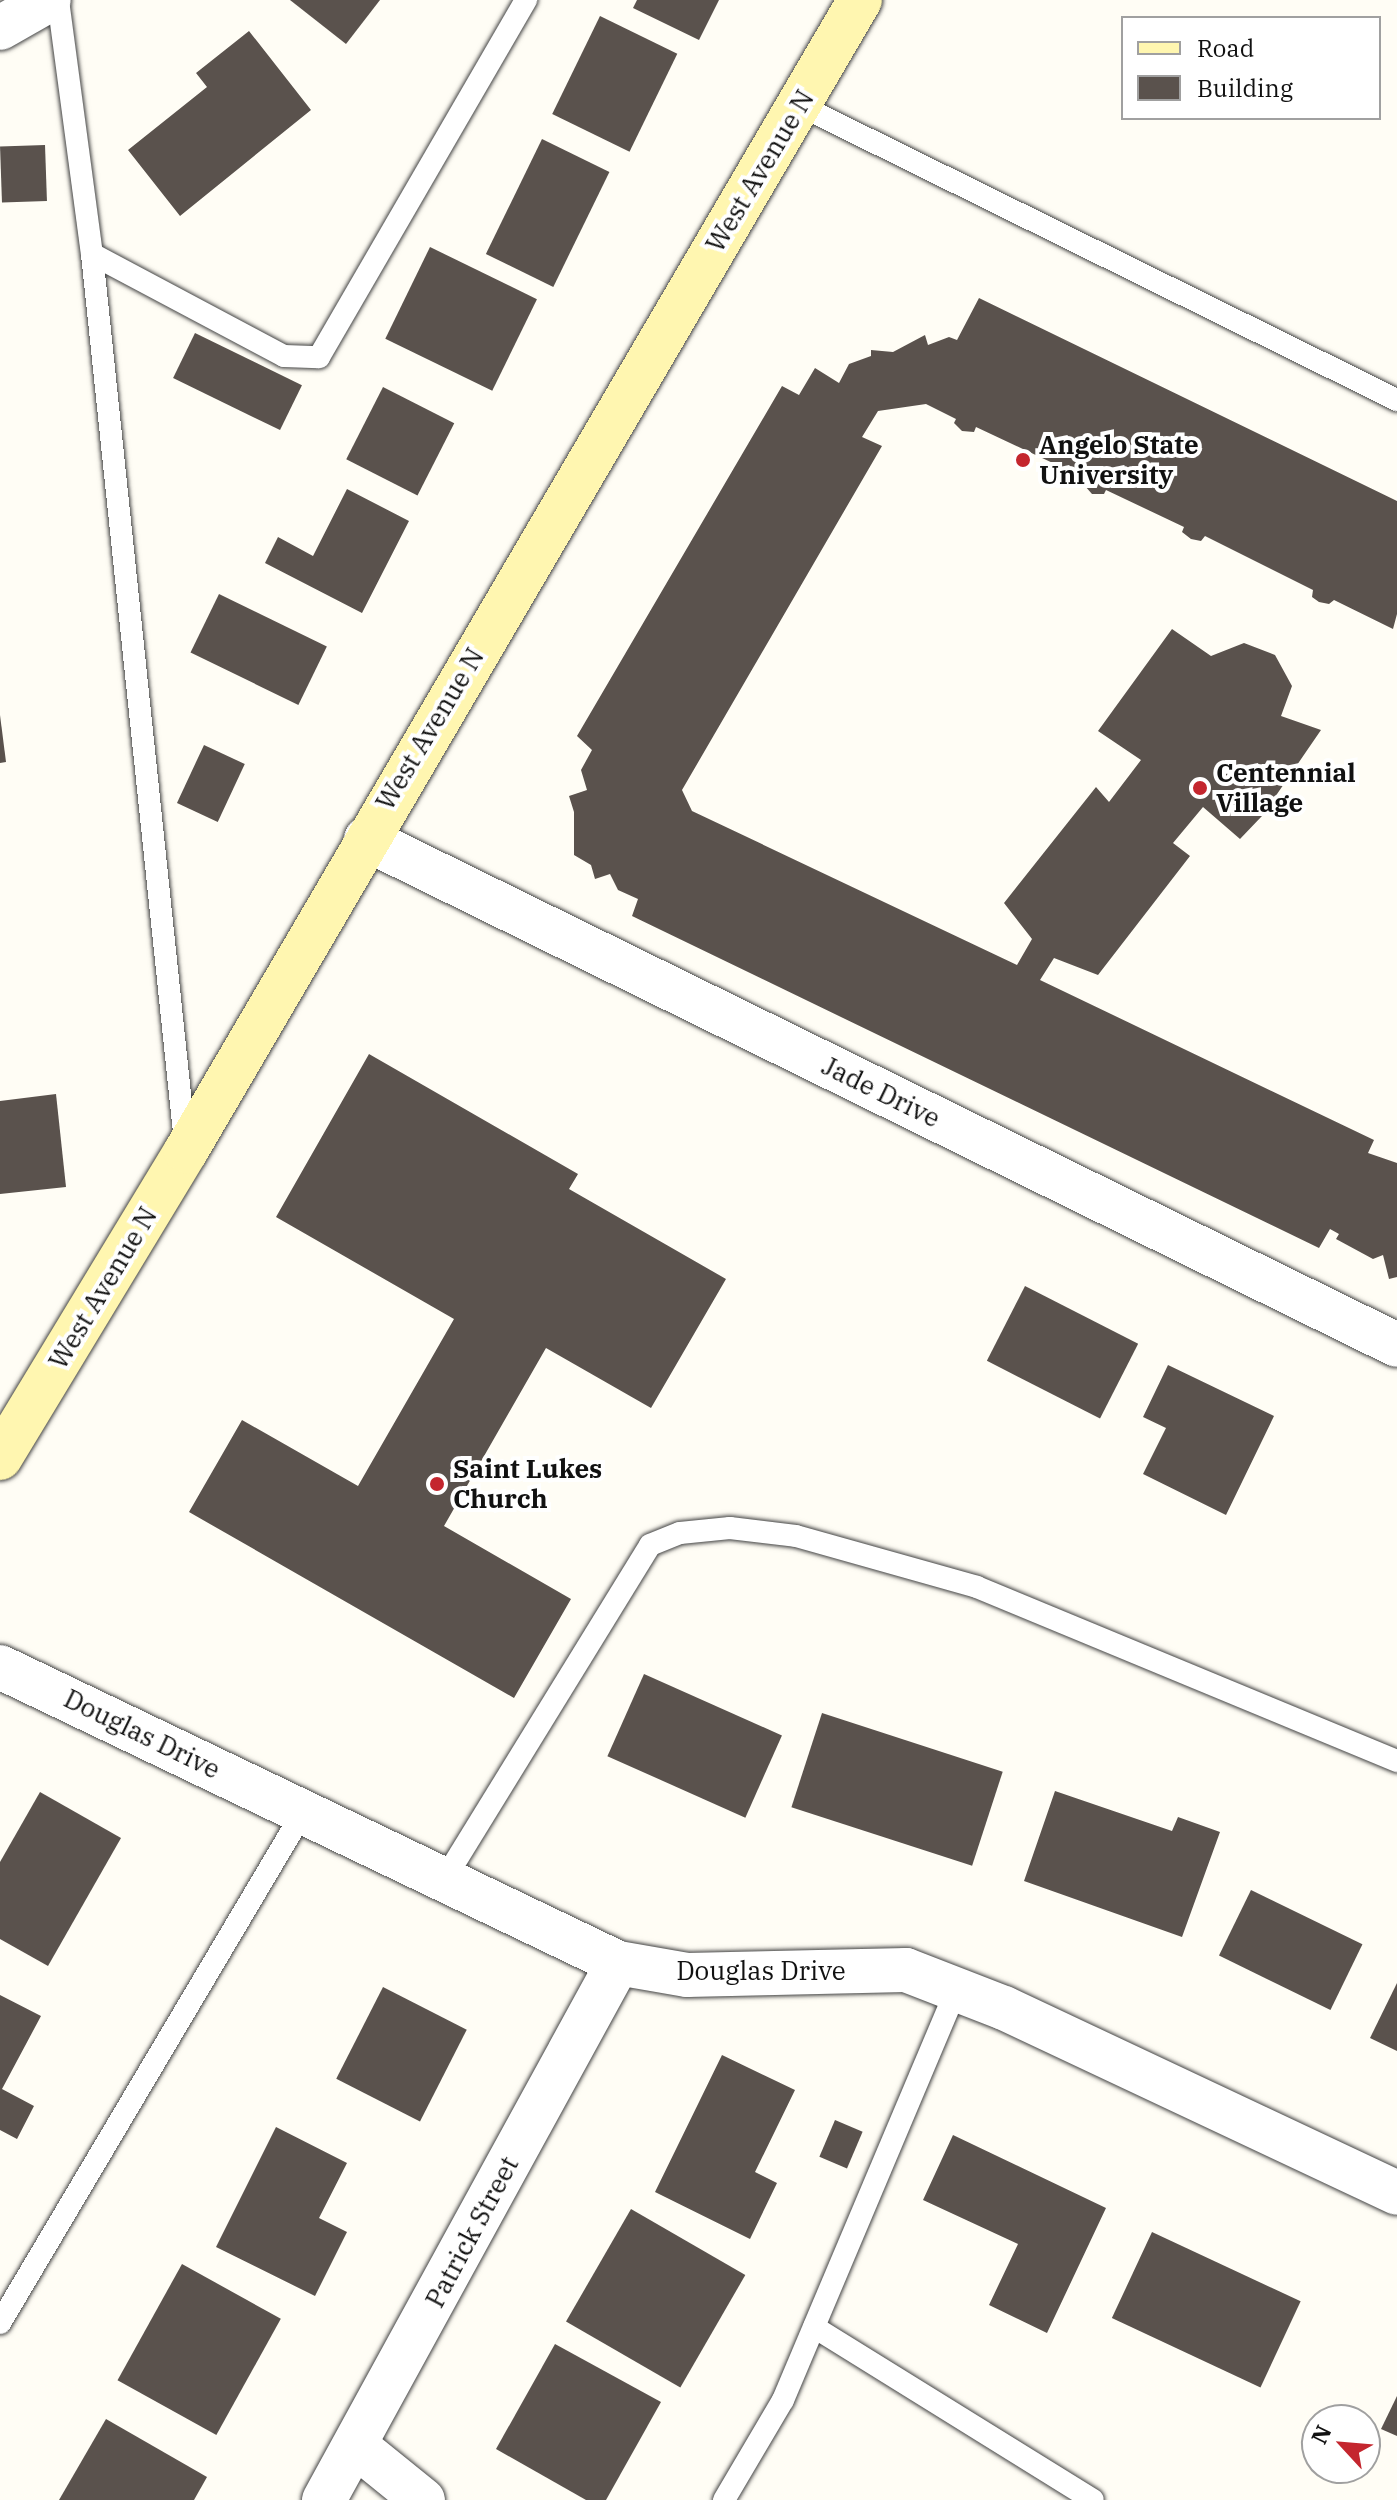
<!DOCTYPE html>
<html>
<head>
<meta charset="utf-8">
<style>
	body { margin:0 }
	#map { position:relative; width:1397px; height:2500px; overflow:hidden; background:#fffdf5; font-family:"IBM Plex Serif",serif }
	div>[style] { position:absolute }
	.building>* { inset:0; background:#5a524d; transform-origin:0 0 }
	.roads { filter:drop-shadow(0 0 2px #444) drop-shadow(0 0 2px #444) }
	.service>* { height:22px; margin:-11px; padding:0 11px; transform-origin:11px; border-radius:11px; background:#fff }
	.minor>* { height:44px; margin:-22px; padding:0 22px; transform-origin:22px; border-radius:22px; background:#fff }
	.secondary>* { height:44px; margin:-22px; padding:0 22px; transform-origin:22px; border-radius:22px; background:#fff6b0 }
	.dots>* { width:22px; height:22px; translate:-50% -50%; box-sizing:border-box; border:4px solid #fff; border-radius:50% }
	span { translate:-50% -50%; white-space:nowrap; text-align:center; line-height:1.15; -webkit-text-stroke:8px #fff; paint-order:stroke }
	.street-label { font-size:26px; color:#111 }
	.poi-label { font-size:26px; color:#111; font-weight:700 }
	.left { translate:0 -50%; text-align:left }
	.legend { position:absolute; left:1121px; top:16px; width:260px; height:104px; box-sizing:border-box; background:#fff; border:2px solid #a0a0a0; margin:0; padding:10px 14px; list-style:none; font-size:24px; color:#111 }
	.legend li { display:flex; align-items:center; gap:16px; height:40px }
	.legend b { width:40px; border:2px solid #a0a0a0 }
	.north { position:absolute; left:1301px; top:2404px; width:80px; height:80px; box-sizing:border-box; background:#fff; border:2px solid #a0a0a0; border-radius:50%; rotate:296deg; font-size:22px; font-weight:700; line-height:32px; text-align:center; color:#111 }
	.north::after { content:''; display:block; margin:auto; width:28px; height:36px; background:#c4262e; clip-path:polygon(50% 0,100% 100%,50% 72%,0 100%) }
</style>
</head>
<body>
<div id="map">
	<div class="building">
		<div style="clip-path:polygon(290px 0,380px 0,346px 44px)"></div>
		<div style="clip-path:polygon(637px 0,719px 0,699px 40px,633px 8px)"></div>
		<div style="left:600px;top:16px;width:86px;height:109px;rotate:26deg"></div>
		<div style="clip-path:polygon(249px 31px,311px 110px,180px 216px,128px 150px,207px 87px,196px 73px)"></div>
		<div style="left:542px;top:139px;width:75px;height:128px;rotate:26deg"></div>
		<div style="left:45px;top:145px;width:56px;height:45px;rotate:88deg"></div>
		<div style="left:430px;top:247px;width:119px;height:102px;rotate:26deg"></div>
		<div style="clip-path:polygon(979px 298px,1397px 501px,1397px 614px,1393px 629px,1334px 600px,1329px 604px,1319px 602px,1312px 597px,1313px 590px,1205px 536px,1201px 541px,1191px 539px,1182px 532px,1184px 527px,1106px 490px,1104px 494px,1092px 494px,1085px 486px,1089px 480px,976px 427px,974px 432px,962px 431px,954px 423px,956px 419px,926px 404px,878px 411px,862px 437px,882px 446px,682px 790px,692px 811px,1017px 965px,1032px 939px,1004px 903px,1096px 787px,1109px 802px,1141px 760px,1098px 731px,1172px 629px,1211px 656px,1244px 643px,1275px 655px,1292px 686px,1281px 716px,1321px 730px,1262px 816px,1240px 839px,1203px 807px,1173px 843px,1190px 856px,1098px 975px,1054px 958px,1040px 980px,1374px 1140px,1368px 1153px,1397px 1163px,1397px 1277px,1389px 1279px,1383px 1255px,1373px 1259px,1336px 1239px,1339px 1234px,1330px 1229px,1319px 1248px,632px 916px,638px 899px,618px 890px,610px 874px,595px 879px,591px 865px,574px 855px,574px 812px,569px 796px,587px 790px,581px 770px,592px 750px,577px 736px,782px 386px,799px 395px,815px 368px,839px 383px,849px 364px,871px 356px,871px 350px,893px 352px,925px 335px,928px 345px,949px 337px,957px 340px)"></div>
		<div style="left:195px;top:333px;width:119px;height:50px;rotate:26deg"></div>
		<div style="left:383px;top:387px;width:80px;height:81px;rotate:27deg"></div>
		<div style="clip-path:polygon(347px 489px,409px 521px,362px 613px,265px 563px,278px 537px,313px 556px)"></div>
		<div style="left:219px;top:594px;width:120px;height:65px;rotate:26deg"></div>
		<div style="clip-path:polygon(0 715px,6px 762px,0 763px)"></div>
		<div style="left:204px;top:745px;width:45px;height:64px;rotate:25deg"></div>
		<div style="clip-path:polygon(369px 1054px,578px 1174px,569px 1189px,726px 1279px,651px 1408px,546px 1348px,444px 1526px,571px 1599px,514px 1698px,189px 1512px,242px 1420px,358px 1486px,454px 1319px,276px 1217px)"></div>
		<div style="clip-path:polygon(56px 1094px,66px 1187px,0 1194px,0 1101px)"></div>
		<div style="left:1025px;top:1286px;width:127px;height:84px;rotate:27deg"></div>
		<div style="clip-path:polygon(1168px 1365px,1274px 1416px,1226px 1515px,1143px 1474px,1166px 1428px,1143px 1417px)"></div>
		<div style="left:644px;top:1674px;width:151px;height:90px;rotate:24deg"></div>
		<div style="left:822px;top:1713px;width:190px;height:99px;rotate:18deg"></div>
		<div style="clip-path:polygon(1055px 1791px,1172px 1831px,1178px 1817px,1220px 1832px,1182px 1937px,1024px 1881px)"></div>
		<div style="clip-path:polygon(40px 1792px,121px 1838px,48px 1966px,0 1939px,0 1862px)"></div>
		<div style="left:1251px;top:1890px;width:124px;height:73px;rotate:26deg"></div>
		<div style="clip-path:polygon(1397px 1983px,1397px 2051px,1370px 2038px)"></div>
		<div style="left:383px;top:1987px;width:94px;height:103px;rotate:27deg"></div>
		<div style="clip-path:polygon(0 1995px,41px 2016px,2px 2089px,34px 2106px,17px 2139px,0 2130px)"></div>
		<div style="clip-path:polygon(722px 2055px,795px 2090px,755px 2172px,777px 2183px,750px 2239px,655px 2192px)"></div>
		<div style="left:835px;top:2120px;width:30px;height:40px;rotate:23deg"></div>
		<div style="clip-path:polygon(276px 2127px,347px 2163px,319px 2218px,347px 2232px,315px 2296px,216px 2247px)"></div>
		<div style="clip-path:polygon(953px 2135px,1106px 2208px,1047px 2333px,989px 2305px,1018px 2244px,923px 2200px)"></div>
		<div style="left:631px;top:2209px;width:132px;height:130px;rotate:30deg"></div>
		<div style="left:1152px;top:2232px;width:164px;height:95px;rotate:25deg"></div>
		<div style="left:182px;top:2264px;width:113px;height:133px;rotate:29deg"></div>
		<div style="clip-path:polygon(555px 2344px,661px 2402px,606px 2500px,586px 2500px,496px 2449px)"></div>
		<div style="clip-path:polygon(1397px 2396px,1397px 2436px,1381px 2429px)"></div>
		<div style="clip-path:polygon(106px 2419px,207px 2477px,194px 2500px,59px 2500px)"></div>
	</div>
	<div class="roads">
		<div class="service">
			<div style="left:58px;top:0;width:256px;rotate:82.4deg"></div>
			<div style="left:92px;top:254px;width:893px;rotate:84.02deg"></div>
			<div style="left:799px;top:105px;width:667px;rotate:26.26deg"></div>
			<div style="left:92px;top:254px;width:217px;rotate:28deg"></div>
			<div style="left:284px;top:356px;width:35px;rotate:2deg"></div>
			<div style="left:319px;top:357px;width:413px;rotate:-59.9deg"></div>
			<div style="left:444px;top:1880px;width:393px;rotate:-58.4deg"></div>
			<div style="left:650px;top:1545px;width:32px;rotate:-22deg"></div>
			<div style="left:680px;top:1533px;width:50px;rotate:-5.7deg"></div>
			<div style="left:730px;top:1528px;width:66px;rotate:6.9deg"></div>
			<div style="left:796px;top:1536px;width:188px;rotate:15.7deg"></div>
			<div style="left:977px;top:1587px;width:455px;rotate:22.5deg"></div>
			<div style="left:0;top:2323px;width:594px;rotate:-59.33deg"></div>
			<div style="left:814px;top:2327px;width:328px;rotate:31.8deg"></div>
			<div style="left:724px;top:2500px;width:116px;rotate:-59.5deg"></div>
			<div style="left:783px;top:2400px;width:445px;rotate:-67.1deg"></div>
		</div>
		<div class="minor">
			<div style="left:0;top:28px;width:56px;rotate:-29.7deg"></div>
			<div style="left:366px;top:839px;width:1148px;rotate:26.14deg"></div>
			<div style="left:0;top:1667px;width:685px;rotate:25.59deg"></div>
			<div style="left:618px;top:1963px;width:70px;rotate:9.9deg"></div>
			<div style="left:687px;top:1975px;width:219px;rotate:-1.3deg"></div>
			<div style="left:906px;top:1970px;width:105px;rotate:21.2deg"></div>
			<div style="left:1004px;top:2008px;width:434px;rotate:25.2deg"></div>
			<div style="left:356px;top:2446px;width:86px;rotate:38.9deg"></div>
			<div style="left:324px;top:2500px;width:612px;rotate:-61.3deg"></div>
		</div>
		<div class="secondary">
			<div style="left:0;top:1458px;width:359px;rotate:-58.8deg"></div>
			<div style="left:186px;top:1151px;width:1334px;rotate:-59.65deg"></div>
		</div>
	</div>
	<div class="dots">
		<div style="left:1023px;top:460px;background:#c4262e"></div>
		<div style="left:1200px;top:788px;background:#c4262e"></div>
		<div style="left:437px;top:1484px;background:#c4262e"></div>
	</div>
	<div class="street-label">
		<span style="left:760px;top:171px;rotate:-59deg">West Avenue N</span>
		<span style="left:430px;top:729px;rotate:-59deg">West Avenue N</span>
		<span style="left:881px;top:1092px;rotate:26deg">Jade Drive</span>
		<span style="left:103px;top:1288px;rotate:-59deg">West Avenue N</span>
		<span style="left:142px;top:1734px;rotate:26deg">Douglas Drive</span>
		<span style="left:761px;top:1971px">Douglas Drive</span>
		<span style="left:472px;top:2232px;rotate:-62deg">Patrick Street</span>
	</div>
	<div class="poi-label">
		<span class="left" style="left:1039px;top:460px">Angelo State<br>University</span>
		<span class="left" style="left:1216px;top:788px">Centennial<br>Village</span>
		<span class="left" style="left:453px;top:1484px">Saint Lukes<br>Church</span>
	</div>
	<ul class="legend">
	<li><b style="height:10px;background:#fff6b0"></b>Road</li>
	<li><b style="height:22px;background:#5a524d"></b>Building</li>
	</ul>
	<div class="north">N</div>
</div>
</body>
</html>
